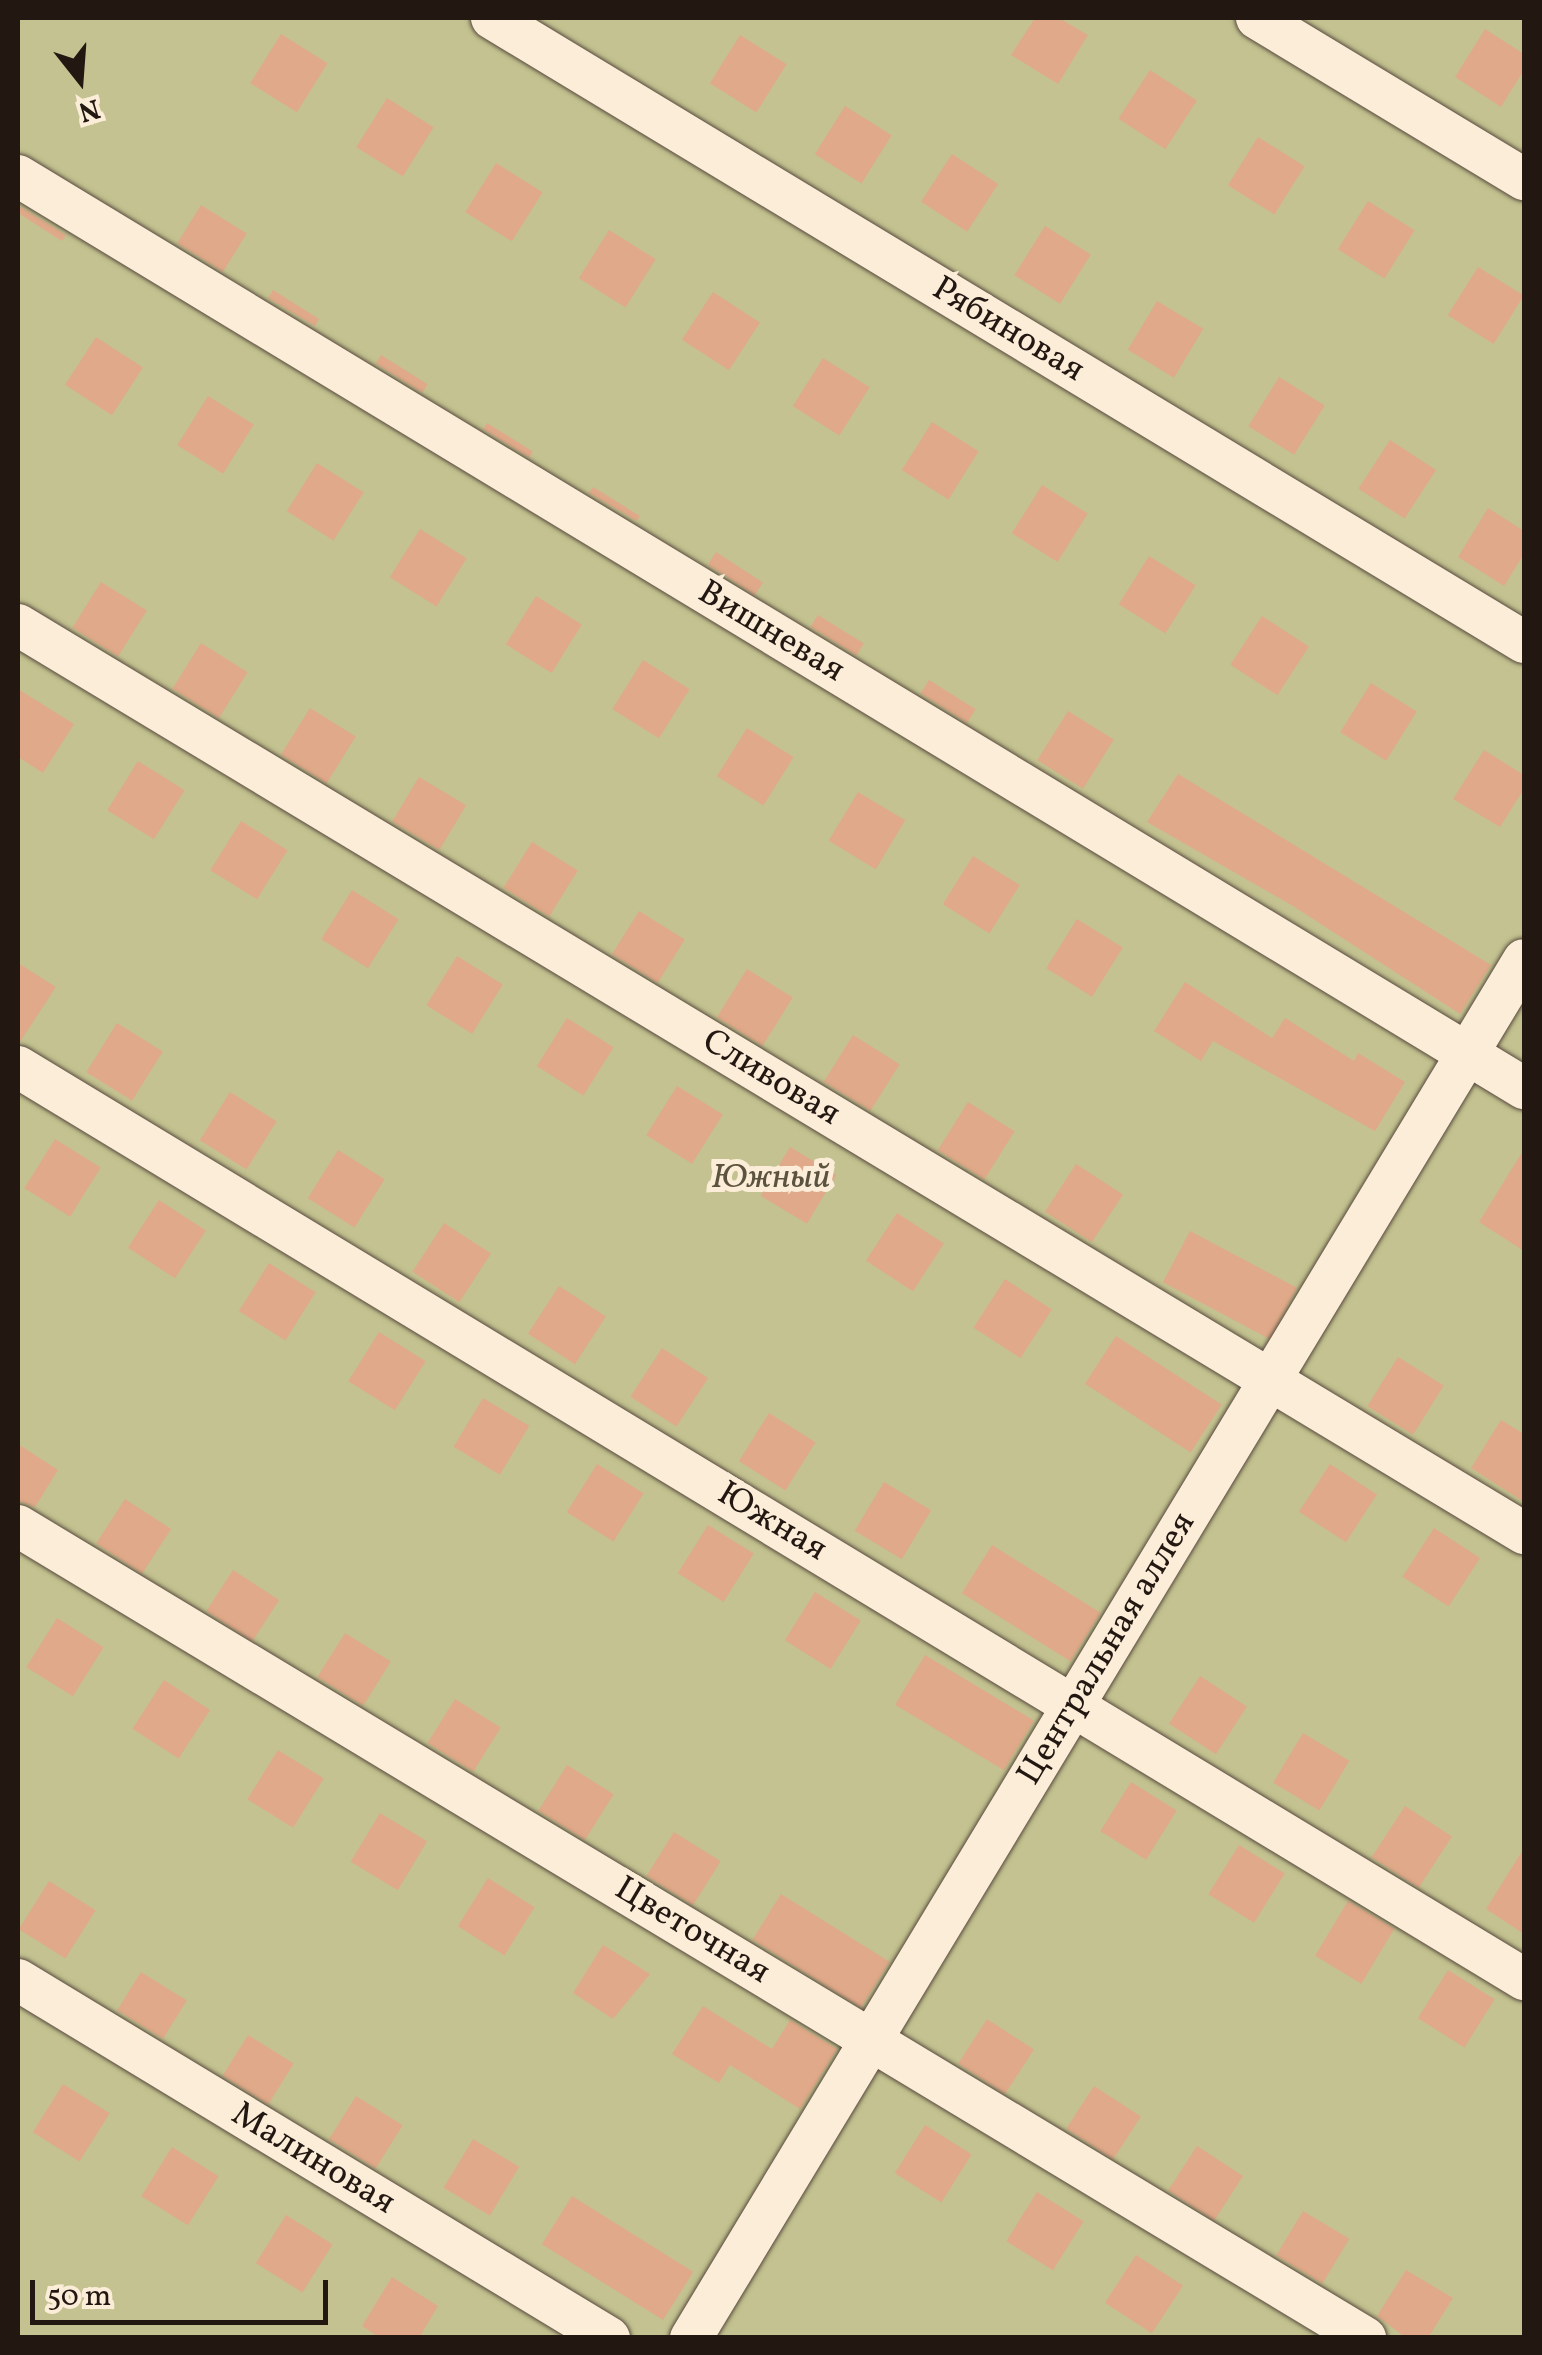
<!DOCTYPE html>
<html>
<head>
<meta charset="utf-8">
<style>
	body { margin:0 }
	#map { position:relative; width:1542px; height:2355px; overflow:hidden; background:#f9e4c3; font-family:Vollkorn,serif }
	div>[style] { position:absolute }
	.green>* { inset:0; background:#c3c290; transform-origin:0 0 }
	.building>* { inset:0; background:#e0aa8a; transform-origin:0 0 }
	.roads { filter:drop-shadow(0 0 2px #584a3e) drop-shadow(0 0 2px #584a3e) }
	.street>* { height:42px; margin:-21px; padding:0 21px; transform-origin:21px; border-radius:21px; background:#fbedd8 }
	span { translate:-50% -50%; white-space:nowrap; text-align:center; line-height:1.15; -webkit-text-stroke:10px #fbedd8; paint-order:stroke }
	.street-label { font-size:35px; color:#231712 }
	.park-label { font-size:35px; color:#5b533e; font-style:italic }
	.frame { position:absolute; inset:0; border:20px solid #231712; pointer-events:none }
	.north { position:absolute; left:30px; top:30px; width:100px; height:100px; -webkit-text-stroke:8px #fbedd8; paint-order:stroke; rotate:163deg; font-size:28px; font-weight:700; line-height:40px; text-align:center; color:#231712 }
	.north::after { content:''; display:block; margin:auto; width:35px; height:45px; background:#231712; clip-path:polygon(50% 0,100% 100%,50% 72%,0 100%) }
	.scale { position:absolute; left:30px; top:2280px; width:298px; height:45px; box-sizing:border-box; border:5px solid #231712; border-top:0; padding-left:12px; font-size:30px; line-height:35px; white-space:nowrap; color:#231712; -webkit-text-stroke:8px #fbedd8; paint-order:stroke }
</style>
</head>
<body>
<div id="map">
	<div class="green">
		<div style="left:18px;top:18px;width:1506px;height:2319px"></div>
	</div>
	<div class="building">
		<div style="clip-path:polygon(1035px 18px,1059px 18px,1088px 35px,1058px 84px,1011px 55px)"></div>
		<div style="clip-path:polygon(1485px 29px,1524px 54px,1524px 70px,1501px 107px,1455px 77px)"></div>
		<div style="left:281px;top:34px;width:55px;height:58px;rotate:32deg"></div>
		<div style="left:740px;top:35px;width:55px;height:57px;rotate:32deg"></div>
		<div style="left:1150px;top:70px;width:56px;height:58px;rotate:33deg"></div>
		<div style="left:387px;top:98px;width:55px;height:58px;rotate:32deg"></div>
		<div style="left:845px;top:106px;width:55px;height:57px;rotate:32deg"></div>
		<div style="left:1258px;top:137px;width:55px;height:57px;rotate:32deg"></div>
		<div style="left:952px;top:154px;width:55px;height:57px;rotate:33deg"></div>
		<div style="left:496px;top:163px;width:55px;height:58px;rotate:32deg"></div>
		<div style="left:1368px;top:201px;width:55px;height:57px;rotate:32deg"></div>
		<div style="left:201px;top:205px;width:54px;height:45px;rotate:32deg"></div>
		<div style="clip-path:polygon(19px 206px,66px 235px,62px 241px,18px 213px)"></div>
		<div style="left:1045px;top:226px;width:54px;height:58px;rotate:32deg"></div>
		<div style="left:609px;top:230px;width:55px;height:57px;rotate:32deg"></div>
		<div style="left:1478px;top:267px;width:54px;height:57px;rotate:32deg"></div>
		<div style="clip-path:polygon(273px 290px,319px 319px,315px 326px,268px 298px)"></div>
		<div style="left:713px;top:292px;width:56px;height:57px;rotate:33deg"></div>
		<div style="left:1157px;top:301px;width:54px;height:57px;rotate:31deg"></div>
		<div style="left:96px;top:337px;width:56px;height:57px;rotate:33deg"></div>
		<div style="left:381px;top:355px;width:55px;height:10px;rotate:32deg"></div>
		<div style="left:823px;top:358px;width:55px;height:57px;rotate:32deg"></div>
		<div style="left:1279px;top:377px;width:54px;height:58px;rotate:32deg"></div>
		<div style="left:208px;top:396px;width:54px;height:58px;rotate:32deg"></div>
		<div style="left:932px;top:422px;width:55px;height:57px;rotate:32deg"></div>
		<div style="left:487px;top:423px;width:54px;height:7px;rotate:32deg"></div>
		<div style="left:1390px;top:440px;width:55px;height:58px;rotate:33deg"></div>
		<div style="left:317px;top:463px;width:55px;height:57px;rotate:32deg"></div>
		<div style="left:1042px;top:485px;width:54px;height:57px;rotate:32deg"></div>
		<div style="clip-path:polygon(593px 487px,640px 516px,637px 521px,589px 493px)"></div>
		<div style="clip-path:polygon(1488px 508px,1524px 531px,1524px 554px,1504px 586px,1458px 557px)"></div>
		<div style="left:420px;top:529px;width:55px;height:57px;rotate:32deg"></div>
		<div style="left:716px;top:552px;width:56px;height:15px;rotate:33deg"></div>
		<div style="left:1149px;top:556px;width:55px;height:57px;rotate:32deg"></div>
		<div style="left:101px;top:582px;width:54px;height:54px;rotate:32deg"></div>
		<div style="left:536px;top:596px;width:54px;height:57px;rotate:32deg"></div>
		<div style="left:818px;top:615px;width:54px;height:14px;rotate:32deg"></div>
		<div style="left:1262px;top:616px;width:56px;height:58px;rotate:33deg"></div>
		<div style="left:201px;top:643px;width:55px;height:54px;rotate:32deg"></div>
		<div style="left:643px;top:660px;width:55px;height:58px;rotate:32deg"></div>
		<div style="left:929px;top:680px;width:55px;height:16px;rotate:32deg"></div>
		<div style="left:1371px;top:683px;width:54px;height:58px;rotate:32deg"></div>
		<div style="clip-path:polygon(18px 689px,74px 724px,43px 773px,18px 757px)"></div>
		<div style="left:310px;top:708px;width:54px;height:55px;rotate:32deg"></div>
		<div style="left:1068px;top:711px;width:54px;height:58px;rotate:32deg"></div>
		<div style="left:747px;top:728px;width:55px;height:57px;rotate:32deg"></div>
		<div style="clip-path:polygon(1484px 750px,1524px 775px,1524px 789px,1500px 827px,1453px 799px)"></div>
		<div style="left:138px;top:761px;width:55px;height:58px;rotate:32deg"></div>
		<div style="clip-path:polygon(1178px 774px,1491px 965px,1460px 1014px,1293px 906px,1147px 822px)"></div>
		<div style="left:419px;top:777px;width:55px;height:52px;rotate:31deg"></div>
		<div style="left:858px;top:792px;width:55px;height:57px;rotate:31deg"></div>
		<div style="left:241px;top:821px;width:55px;height:58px;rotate:32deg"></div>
		<div style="left:532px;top:842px;width:54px;height:54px;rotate:32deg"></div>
		<div style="left:973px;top:856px;width:55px;height:57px;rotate:32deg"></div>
		<div style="left:352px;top:890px;width:55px;height:58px;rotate:32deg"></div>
		<div style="left:639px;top:911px;width:54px;height:51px;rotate:32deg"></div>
		<div style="left:1077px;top:919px;width:54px;height:58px;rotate:32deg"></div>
		<div style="left:457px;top:956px;width:54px;height:58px;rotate:32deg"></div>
		<div style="clip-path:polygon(18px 963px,56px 987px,20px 1042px,18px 1042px)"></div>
		<div style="left:747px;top:969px;width:54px;height:57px;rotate:32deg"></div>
		<div style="clip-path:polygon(1185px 982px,1272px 1038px,1285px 1018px,1354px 1061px,1358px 1053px,1405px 1082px,1375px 1131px,1213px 1041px,1201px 1061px,1154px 1031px)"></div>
		<div style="left:567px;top:1018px;width:55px;height:57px;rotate:32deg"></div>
		<div style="left:117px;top:1023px;width:54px;height:58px;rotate:32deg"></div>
		<div style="left:853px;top:1035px;width:55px;height:55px;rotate:32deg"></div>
		<div style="left:677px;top:1086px;width:54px;height:58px;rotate:32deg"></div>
		<div style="left:230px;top:1092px;width:55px;height:57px;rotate:32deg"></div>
		<div style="left:968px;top:1102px;width:55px;height:57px;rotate:32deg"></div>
		<div style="left:55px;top:1139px;width:54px;height:58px;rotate:32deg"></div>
		<div style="left:790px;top:1147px;width:54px;height:57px;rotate:31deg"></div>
		<div style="clip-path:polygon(1524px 1149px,1524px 1251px,1479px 1222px)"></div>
		<div style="left:338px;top:1150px;width:55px;height:57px;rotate:32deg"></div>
		<div style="left:1076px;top:1164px;width:56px;height:57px;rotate:33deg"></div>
		<div style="left:159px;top:1200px;width:56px;height:57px;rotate:33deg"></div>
		<div style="left:897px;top:1213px;width:56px;height:57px;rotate:33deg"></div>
		<div style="left:444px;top:1223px;width:56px;height:58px;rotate:33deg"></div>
		<div style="left:1190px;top:1231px;width:121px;height:58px;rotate:28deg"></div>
		<div style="left:269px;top:1263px;width:55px;height:57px;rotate:32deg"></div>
		<div style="left:1005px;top:1279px;width:56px;height:58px;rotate:33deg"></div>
		<div style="left:559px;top:1286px;width:56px;height:57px;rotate:33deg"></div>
		<div style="left:379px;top:1332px;width:55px;height:58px;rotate:32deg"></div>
		<div style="left:1116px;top:1336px;width:126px;height:57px;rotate:33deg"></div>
		<div style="left:662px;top:1348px;width:55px;height:58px;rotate:33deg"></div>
		<div style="left:1398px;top:1357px;width:54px;height:58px;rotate:32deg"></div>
		<div style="left:483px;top:1398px;width:54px;height:57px;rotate:31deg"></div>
		<div style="left:769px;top:1413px;width:55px;height:57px;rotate:32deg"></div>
		<div style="clip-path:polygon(1501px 1420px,1524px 1434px,1524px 1502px,1471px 1468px)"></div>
		<div style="clip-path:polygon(18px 1444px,58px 1470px,35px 1507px,18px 1501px)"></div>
		<div style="left:597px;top:1464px;width:55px;height:57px;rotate:32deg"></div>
		<div style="left:1330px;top:1464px;width:56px;height:57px;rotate:33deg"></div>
		<div style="left:884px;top:1482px;width:55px;height:57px;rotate:31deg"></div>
		<div style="left:125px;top:1499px;width:55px;height:53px;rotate:33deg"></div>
		<div style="left:708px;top:1525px;width:54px;height:57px;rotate:32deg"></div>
		<div style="left:1434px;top:1528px;width:55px;height:58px;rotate:33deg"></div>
		<div style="left:992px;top:1545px;width:128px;height:57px;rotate:32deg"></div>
		<div style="left:233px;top:1570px;width:55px;height:49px;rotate:33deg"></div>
		<div style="left:815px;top:1592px;width:54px;height:57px;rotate:32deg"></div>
		<div style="left:57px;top:1618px;width:55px;height:58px;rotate:32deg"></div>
		<div style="left:345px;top:1633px;width:54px;height:52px;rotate:32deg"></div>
		<div style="left:925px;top:1655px;width:127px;height:58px;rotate:31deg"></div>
		<div style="left:1200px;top:1676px;width:56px;height:57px;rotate:33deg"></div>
		<div style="left:164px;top:1680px;width:55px;height:58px;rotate:33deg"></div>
		<div style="left:455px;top:1699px;width:54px;height:52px;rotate:32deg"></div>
		<div style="left:1303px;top:1733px;width:54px;height:58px;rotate:31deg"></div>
		<div style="left:278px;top:1750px;width:54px;height:58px;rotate:32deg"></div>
		<div style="left:567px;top:1765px;width:55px;height:54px;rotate:32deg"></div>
		<div style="left:1131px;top:1782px;width:54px;height:58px;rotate:32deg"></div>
		<div style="left:1405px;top:1806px;width:56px;height:61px;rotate:33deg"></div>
		<div style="left:380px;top:1813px;width:55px;height:57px;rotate:31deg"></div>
		<div style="left:674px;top:1832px;width:55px;height:52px;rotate:32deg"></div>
		<div style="left:1239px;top:1845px;width:54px;height:58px;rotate:32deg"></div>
		<div style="clip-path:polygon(1524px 1848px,1524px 1934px,1486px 1909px)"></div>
		<div style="left:488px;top:1878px;width:55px;height:57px;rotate:32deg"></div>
		<div style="left:49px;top:1881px;width:55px;height:57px;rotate:32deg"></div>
		<div style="left:781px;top:1894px;width:128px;height:54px;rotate:32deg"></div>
		<div style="left:1348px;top:1901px;width:54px;height:64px;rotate:31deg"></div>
		<div style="clip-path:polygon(603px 1945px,650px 1974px,613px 2019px,573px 1993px)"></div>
		<div style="left:1448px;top:1970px;width:55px;height:57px;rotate:32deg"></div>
		<div style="left:141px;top:1972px;width:54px;height:45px;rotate:32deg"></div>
		<div style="clip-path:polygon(703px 2006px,772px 2049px,790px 2020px,837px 2049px,800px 2109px,730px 2065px,719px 2083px,672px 2054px)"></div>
		<div style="left:987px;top:2019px;width:56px;height:53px;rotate:33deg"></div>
		<div style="left:248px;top:2035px;width:54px;height:48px;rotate:32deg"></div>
		<div style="left:63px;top:2084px;width:55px;height:57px;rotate:32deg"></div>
		<div style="left:1094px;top:2086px;width:56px;height:51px;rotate:33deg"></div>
		<div style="left:356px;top:2096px;width:55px;height:51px;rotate:32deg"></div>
		<div style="left:925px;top:2125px;width:55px;height:57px;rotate:32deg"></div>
		<div style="left:473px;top:2139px;width:54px;height:57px;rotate:31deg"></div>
		<div style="left:1197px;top:2146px;width:55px;height:53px;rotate:33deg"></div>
		<div style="left:172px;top:2147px;width:55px;height:58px;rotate:32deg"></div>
		<div style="left:1037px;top:2192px;width:55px;height:58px;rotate:32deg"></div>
		<div style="left:572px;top:2196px;width:143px;height:57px;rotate:32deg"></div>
		<div style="left:1303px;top:2211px;width:54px;height:52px;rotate:31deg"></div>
		<div style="left:286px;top:2215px;width:55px;height:57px;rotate:32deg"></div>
		<div style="left:1136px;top:2255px;width:56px;height:57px;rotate:33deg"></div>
		<div style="clip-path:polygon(1406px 2270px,1453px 2298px,1428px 2338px,1406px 2338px,1377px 2316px)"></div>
		<div style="clip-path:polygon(392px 2277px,438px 2306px,419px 2338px,380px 2338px,362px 2326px)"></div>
	</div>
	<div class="roads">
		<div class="street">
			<div style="left:492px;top:18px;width:1206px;rotate:31.16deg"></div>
			<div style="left:1257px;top:18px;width:312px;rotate:31.1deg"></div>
			<div style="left:18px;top:176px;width:1761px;rotate:31.2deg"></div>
			<div style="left:18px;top:625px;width:1759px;rotate:31.09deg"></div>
			<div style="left:18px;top:1067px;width:1761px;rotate:31.2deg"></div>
			<div style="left:18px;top:1526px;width:1573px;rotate:31.08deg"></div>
			<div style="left:18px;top:1980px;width:691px;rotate:31.21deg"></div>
			<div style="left:691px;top:2338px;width:1610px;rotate:-58.85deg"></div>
		</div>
	</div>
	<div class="street-label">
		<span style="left:1008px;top:330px;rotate:31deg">Рябиновая</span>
		<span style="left:771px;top:632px;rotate:31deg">Вишневая</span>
		<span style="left:771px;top:1078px;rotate:31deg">Сливовая</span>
		<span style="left:772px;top:1522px;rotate:31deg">Южная</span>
		<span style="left:1107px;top:1649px;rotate:-59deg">Центральная аллея</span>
		<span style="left:692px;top:1931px;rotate:31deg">Цветочная</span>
		<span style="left:313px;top:2159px;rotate:31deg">Малиновая</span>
	</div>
	<div class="park-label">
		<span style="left:771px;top:1178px">Южный</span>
	</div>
	<div class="frame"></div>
	<div class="north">N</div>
	<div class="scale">50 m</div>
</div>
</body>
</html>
